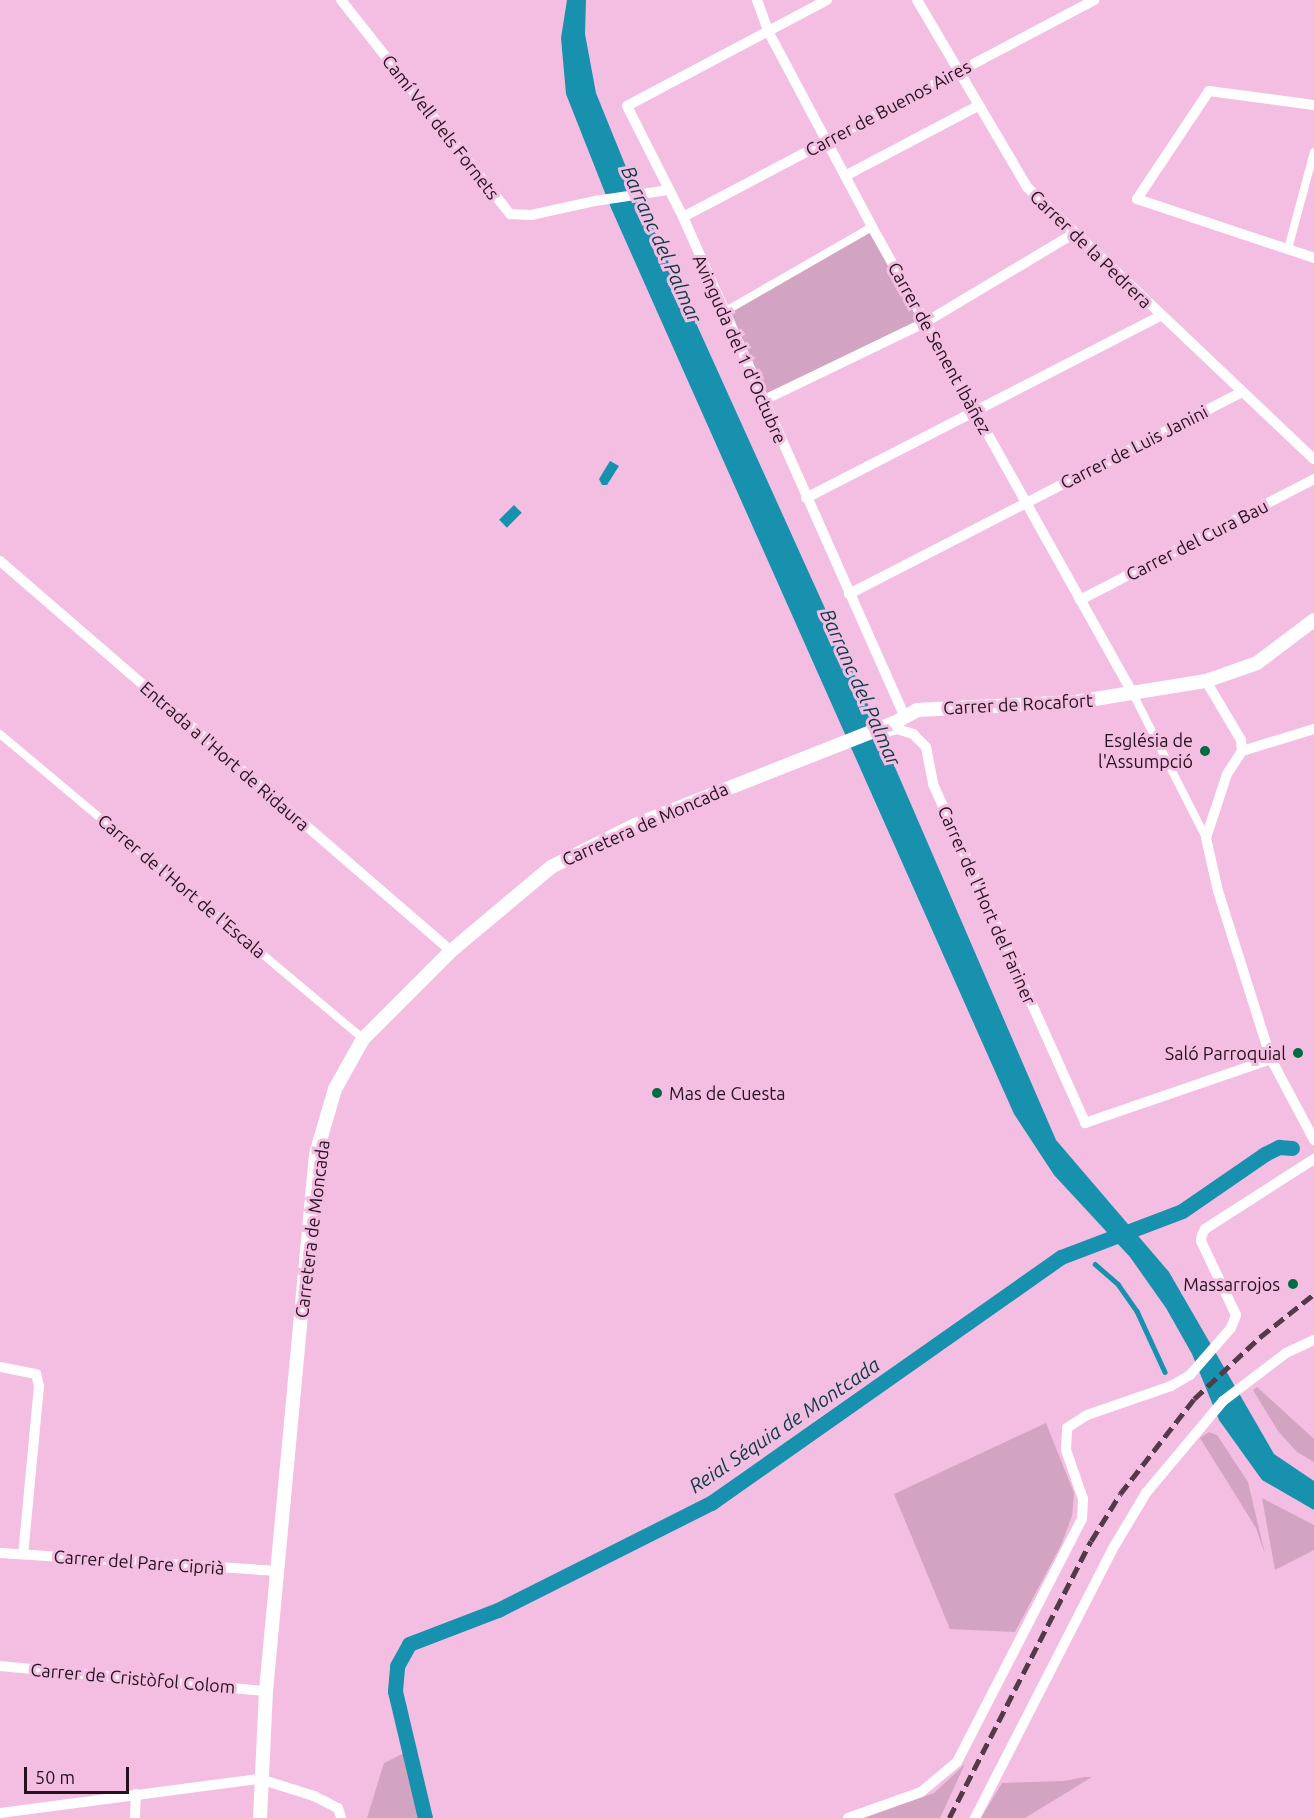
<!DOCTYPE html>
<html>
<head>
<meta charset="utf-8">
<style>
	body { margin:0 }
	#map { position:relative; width:1314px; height:1818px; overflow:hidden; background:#f4bee2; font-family:Ubuntu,sans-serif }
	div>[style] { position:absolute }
	.green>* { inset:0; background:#d2a4c2 }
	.water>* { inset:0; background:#1891ae; transform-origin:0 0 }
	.stream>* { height:4.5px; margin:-2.25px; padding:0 2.25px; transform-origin:2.25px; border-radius:2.25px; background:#1891ae }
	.canal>* { height:15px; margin:-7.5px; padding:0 7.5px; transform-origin:7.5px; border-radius:7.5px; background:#1891ae }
	.pedestrian>* { height:8px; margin:-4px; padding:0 4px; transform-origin:4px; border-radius:4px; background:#fff }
	.minor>* { height:10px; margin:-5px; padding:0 5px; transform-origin:5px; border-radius:5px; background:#fff }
	.tertiary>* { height:14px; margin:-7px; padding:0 7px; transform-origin:7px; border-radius:7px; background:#fff }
	.rail>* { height:4.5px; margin-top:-2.25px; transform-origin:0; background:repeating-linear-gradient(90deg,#54394b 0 12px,transparent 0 18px) }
	.dots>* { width:16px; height:16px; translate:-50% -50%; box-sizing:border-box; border:3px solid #f4bee2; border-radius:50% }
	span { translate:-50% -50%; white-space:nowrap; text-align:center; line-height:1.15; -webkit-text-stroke:6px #f4bee2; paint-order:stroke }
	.street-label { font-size:18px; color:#25121f }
	.poi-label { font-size:18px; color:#25121f }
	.right { translate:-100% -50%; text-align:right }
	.left { translate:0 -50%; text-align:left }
	.water-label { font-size:20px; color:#093b47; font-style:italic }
	.scale { position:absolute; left:24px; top:1767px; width:105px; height:27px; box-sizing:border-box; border:3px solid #25121f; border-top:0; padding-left:8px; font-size:18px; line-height:21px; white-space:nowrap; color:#25121f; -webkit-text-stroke:4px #f4bee2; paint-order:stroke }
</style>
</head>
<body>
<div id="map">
	<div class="green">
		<div style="clip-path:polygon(873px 227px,924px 321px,763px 399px,727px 313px)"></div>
		<div style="clip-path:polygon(1257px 1387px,1314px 1439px,1314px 1462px,1297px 1452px,1278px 1431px,1253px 1390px)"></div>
		<div style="clip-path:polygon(1046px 1423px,1074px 1493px,1072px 1516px,1061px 1545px,1015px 1632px,950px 1629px,894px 1494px)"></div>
		<div style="clip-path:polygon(1209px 1432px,1217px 1435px,1248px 1482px,1265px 1554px,1256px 1528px,1200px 1438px)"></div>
		<div style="clip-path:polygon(1262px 1498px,1314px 1525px,1314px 1550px,1275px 1570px)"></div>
		<div style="clip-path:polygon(404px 1753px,420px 1818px,367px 1818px,384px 1763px)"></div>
		<div style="clip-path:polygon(965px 1764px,940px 1818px,864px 1818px,934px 1793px)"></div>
		<div style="clip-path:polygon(1085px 1777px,1092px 1777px,1025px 1818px,981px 1818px,1002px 1783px,1064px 1781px)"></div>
	</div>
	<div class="water">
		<div style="clip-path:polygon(567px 0,586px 0,585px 34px,596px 93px,630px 177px,856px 677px,1056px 1140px,1169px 1272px,1274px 1454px,1314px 1481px,1314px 1510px,1262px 1480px,1219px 1420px,1192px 1354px,1166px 1308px,1130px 1257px,1054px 1175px,1014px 1114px,611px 208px,566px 94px,561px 38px)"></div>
		<div style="clip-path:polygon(610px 461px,619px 466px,607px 485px,602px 485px,599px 479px)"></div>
		<div style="left:514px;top:505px;width:11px;height:21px;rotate:45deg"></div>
	</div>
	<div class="stream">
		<div style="left:1095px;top:1264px;width:30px;rotate:41deg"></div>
		<div style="left:1118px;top:1284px;width:33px;rotate:55deg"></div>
		<div style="left:1137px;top:1311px;width:67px;rotate:65.3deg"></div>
	</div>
	<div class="canal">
		<div style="left:425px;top:1818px;width:130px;rotate:-103.3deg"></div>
		<div style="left:395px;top:1691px;width:25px;rotate:-85deg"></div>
		<div style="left:397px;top:1666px;width:25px;rotate:-61deg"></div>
		<div style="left:409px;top:1644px;width:95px;rotate:-20.9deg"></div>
		<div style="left:498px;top:1610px;width:238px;rotate:-26.7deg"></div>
		<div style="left:711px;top:1503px;width:428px;rotate:-35.1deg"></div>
		<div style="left:1061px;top:1257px;width:129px;rotate:-20.8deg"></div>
		<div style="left:1182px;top:1211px;width:101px;rotate:-34.5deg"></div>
		<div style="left:1265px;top:1154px;width:16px;rotate:-27deg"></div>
		<div style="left:1279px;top:1147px;width:13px;rotate:4deg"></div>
	</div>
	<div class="pedestrian">
		<div style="left:1288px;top:249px;width:100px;rotate:-75deg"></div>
		<div style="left:724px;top:312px;width:171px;rotate:-29.9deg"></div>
		<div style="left:1132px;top:692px;width:164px;rotate:63.1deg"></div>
		<div style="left:0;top:734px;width:474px;rotate:40deg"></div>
	</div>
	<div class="minor">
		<div style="left:341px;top:0;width:273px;rotate:51.7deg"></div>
		<div style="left:510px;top:214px;width:21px;rotate:3deg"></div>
		<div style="left:531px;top:215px;width:66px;rotate:-12.3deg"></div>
		<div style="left:595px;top:201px;width:75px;rotate:-8.5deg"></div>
		<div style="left:757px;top:0;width:33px;rotate:70deg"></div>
		<div style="left:768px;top:31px;width:222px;rotate:62deg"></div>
		<div style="left:872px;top:227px;width:533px;rotate:60.79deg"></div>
		<div style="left:827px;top:0;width:226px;rotate:152.1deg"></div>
		<div style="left:627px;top:106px;width:124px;rotate:63.2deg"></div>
		<div style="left:683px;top:217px;width:545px;rotate:66.07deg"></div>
		<div style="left:917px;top:0;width:217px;rotate:59.5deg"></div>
		<div style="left:1027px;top:187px;width:395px;rotate:43.5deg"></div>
		<div style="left:1314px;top:105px;width:106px;rotate:-172.4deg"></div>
		<div style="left:1209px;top:91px;width:130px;rotate:123.7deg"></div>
		<div style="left:1137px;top:199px;width:187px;rotate:18.4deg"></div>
		<div style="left:845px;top:176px;width:150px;rotate:-27.8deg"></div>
		<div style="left:683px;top:217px;width:465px;rotate:-27.8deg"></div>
		<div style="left:762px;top:401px;width:182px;rotate:-25.7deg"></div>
		<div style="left:926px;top:322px;width:171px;rotate:-30.9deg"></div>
		<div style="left:806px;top:498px;width:398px;rotate:-27.2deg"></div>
		<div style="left:0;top:561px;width:596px;rotate:40.85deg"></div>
		<div style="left:849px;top:594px;width:442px;rotate:-27.2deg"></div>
		<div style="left:1080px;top:600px;width:263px;rotate:-27.3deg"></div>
		<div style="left:1206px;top:681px;width:69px;rotate:59.3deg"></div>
		<div style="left:1241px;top:740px;width:11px;rotate:85deg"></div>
		<div style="left:1314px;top:729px;width:75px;rotate:163deg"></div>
		<div style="left:1242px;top:751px;width:27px;rotate:123deg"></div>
		<div style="left:1227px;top:774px;width:67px;rotate:108.2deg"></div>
		<div style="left:1206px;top:838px;width:54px;rotate:77.2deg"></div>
		<div style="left:1218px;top:891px;width:176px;rotate:72.5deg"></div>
		<div style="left:1271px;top:1059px;width:92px;rotate:62deg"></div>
		<div style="left:886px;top:732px;width:11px;rotate:-15deg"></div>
		<div style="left:897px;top:729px;width:17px;rotate:17deg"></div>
		<div style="left:913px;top:734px;width:18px;rotate:45deg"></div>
		<div style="left:926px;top:747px;width:38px;rotate:79deg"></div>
		<div style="left:933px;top:784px;width:372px;rotate:65.8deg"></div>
		<div style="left:1085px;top:1123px;width:197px;rotate:-19deg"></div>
		<div style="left:0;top:1367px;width:37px;rotate:11deg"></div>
		<div style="left:36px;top:1374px;width:12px;rotate:76deg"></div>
		<div style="left:39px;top:1386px;width:169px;rotate:95.4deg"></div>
		<div style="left:0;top:1553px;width:278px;rotate:3.7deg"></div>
		<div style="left:0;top:1666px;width:267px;rotate:5.4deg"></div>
		<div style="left:0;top:1813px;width:262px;rotate:-7.5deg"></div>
		<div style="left:260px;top:1779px;width:57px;rotate:17.5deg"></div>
		<div style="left:314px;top:1796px;width:27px;rotate:27deg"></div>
		<div style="left:338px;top:1808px;width:10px;rotate:73deg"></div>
		<div style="left:135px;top:1818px;width:24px;rotate:-88deg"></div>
		<div style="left:848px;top:1818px;width:77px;rotate:-19.6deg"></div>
		<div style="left:921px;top:1792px;width:47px;rotate:-39.8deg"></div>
		<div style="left:957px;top:1762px;width:273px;rotate:-62.8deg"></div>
		<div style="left:1082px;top:1519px;width:20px;rotate:-87deg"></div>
		<div style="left:1083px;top:1499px;width:52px;rotate:-109.1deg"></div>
		<div style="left:1066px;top:1450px;width:22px;rotate:-87deg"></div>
		<div style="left:1067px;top:1428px;width:24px;rotate:-33deg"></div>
		<div style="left:1087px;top:1415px;width:89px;rotate:-19deg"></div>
		<div style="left:1171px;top:1386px;width:22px;rotate:-30deg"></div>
		<div style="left:1190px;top:1375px;width:62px;rotate:-48.9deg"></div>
		<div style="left:1231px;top:1328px;width:14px;rotate:-69deg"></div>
		<div style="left:1236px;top:1315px;width:82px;rotate:-115.3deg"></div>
		<div style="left:1201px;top:1241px;width:6px;rotate:-81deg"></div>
		<div style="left:1202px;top:1235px;width:7px;rotate:-63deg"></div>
		<div style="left:1205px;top:1229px;width:130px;rotate:-32.7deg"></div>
		<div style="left:975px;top:1818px;width:307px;rotate:-62.9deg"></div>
		<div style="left:1115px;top:1545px;width:61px;rotate:-59.2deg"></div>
		<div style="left:1146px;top:1493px;width:120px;rotate:-50.1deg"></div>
		<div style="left:1223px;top:1401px;width:79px;rotate:-37.3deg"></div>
		<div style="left:1286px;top:1353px;width:31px;rotate:-25deg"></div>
	</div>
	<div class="tertiary">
		<div style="left:260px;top:1818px;width:127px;rotate:-87.3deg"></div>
		<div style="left:266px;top:1691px;width:539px;rotate:-84.68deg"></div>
		<div style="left:316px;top:1154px;width:68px;rotate:-73.7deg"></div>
		<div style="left:335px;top:1089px;width:57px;rotate:-60.8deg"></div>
		<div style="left:363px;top:1039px;width:124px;rotate:-45deg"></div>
		<div style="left:451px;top:951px;width:131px;rotate:-40deg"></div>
		<div style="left:551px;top:867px;width:94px;rotate:-26.6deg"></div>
		<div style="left:635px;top:825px;width:278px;rotate:-21.5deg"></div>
		<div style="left:894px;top:723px;width:26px;rotate:-29deg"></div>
		<div style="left:917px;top:710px;width:159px;rotate:-2.9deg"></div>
		<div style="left:1076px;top:702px;width:132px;rotate:-9.2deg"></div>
		<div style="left:1206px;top:681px;width:54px;rotate:-19.4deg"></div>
		<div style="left:1257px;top:663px;width:71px;rotate:-37deg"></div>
	</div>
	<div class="rail">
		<div style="left:949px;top:1818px;width:311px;rotate:-62.9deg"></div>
		<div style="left:1091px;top:1541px;width:55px;rotate:-58.3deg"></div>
		<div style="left:1120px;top:1494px;width:120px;rotate:-52.1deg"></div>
		<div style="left:1194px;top:1399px;width:91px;rotate:-43.2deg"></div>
		<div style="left:1260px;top:1337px;width:69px;rotate:-38.5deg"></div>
	</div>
	<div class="dots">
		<div style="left:1205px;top:751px;background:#006c44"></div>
		<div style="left:1298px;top:1053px;background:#006c44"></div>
		<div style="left:657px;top:1093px;background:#006c44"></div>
		<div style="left:1293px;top:1284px;background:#006c44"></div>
	</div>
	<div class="street-label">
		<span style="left:888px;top:108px;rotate:-28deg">Carrer de Buenos Aires</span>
		<span style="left:441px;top:127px;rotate:52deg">Camí Vell dels Fornets</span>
		<span style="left:1091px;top:249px;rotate:44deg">Carrer de la Pedrera</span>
		<span style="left:940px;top:348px;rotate:61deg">Carrer de Senent Ibàñez</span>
		<span style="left:740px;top:349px;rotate:66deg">Avinguda del 1 d'Octubre</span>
		<span style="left:1134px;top:447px;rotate:-27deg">Carrer de Luis Janini</span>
		<span style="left:1197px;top:540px;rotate:-27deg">Carrer del Cura Bau</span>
		<span style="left:1018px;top:704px;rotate:-3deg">Carrer de Rocafort</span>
		<span style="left:225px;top:756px;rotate:41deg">Entrada a l'Hort de Ridaura</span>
		<span style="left:645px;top:824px;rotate:-24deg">Carretera de Moncada</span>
		<span style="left:182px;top:886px;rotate:40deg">Carrer de l'Hort de l'Escala</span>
		<span style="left:987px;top:905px;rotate:66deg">Carrer de l'Hort del Fariner</span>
		<span style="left:312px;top:1229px;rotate:-83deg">Carretera de Moncada</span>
		<span style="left:139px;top:1562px;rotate:4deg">Carrer del Pare Ciprià</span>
		<span style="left:133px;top:1678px;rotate:5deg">Carrer de Cristòfol Colom</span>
	</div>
	<div class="poi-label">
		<span class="right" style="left:1193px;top:751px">Església de<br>l'Assumpció</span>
		<span class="right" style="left:1286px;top:1053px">Saló Parroquial</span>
		<span class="left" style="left:669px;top:1093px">Mas de Cuesta</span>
		<span class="right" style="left:1280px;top:1284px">Massarrojos</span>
	</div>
	<div class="water-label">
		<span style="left:662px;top:244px;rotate:66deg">Barranc del Palmar</span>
		<span style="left:861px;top:687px;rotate:66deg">Barranc del Palmar</span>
		<span style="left:784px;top:1425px;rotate:-34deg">Reial Séquia de Montcada</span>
	</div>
	<div class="scale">50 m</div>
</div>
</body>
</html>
